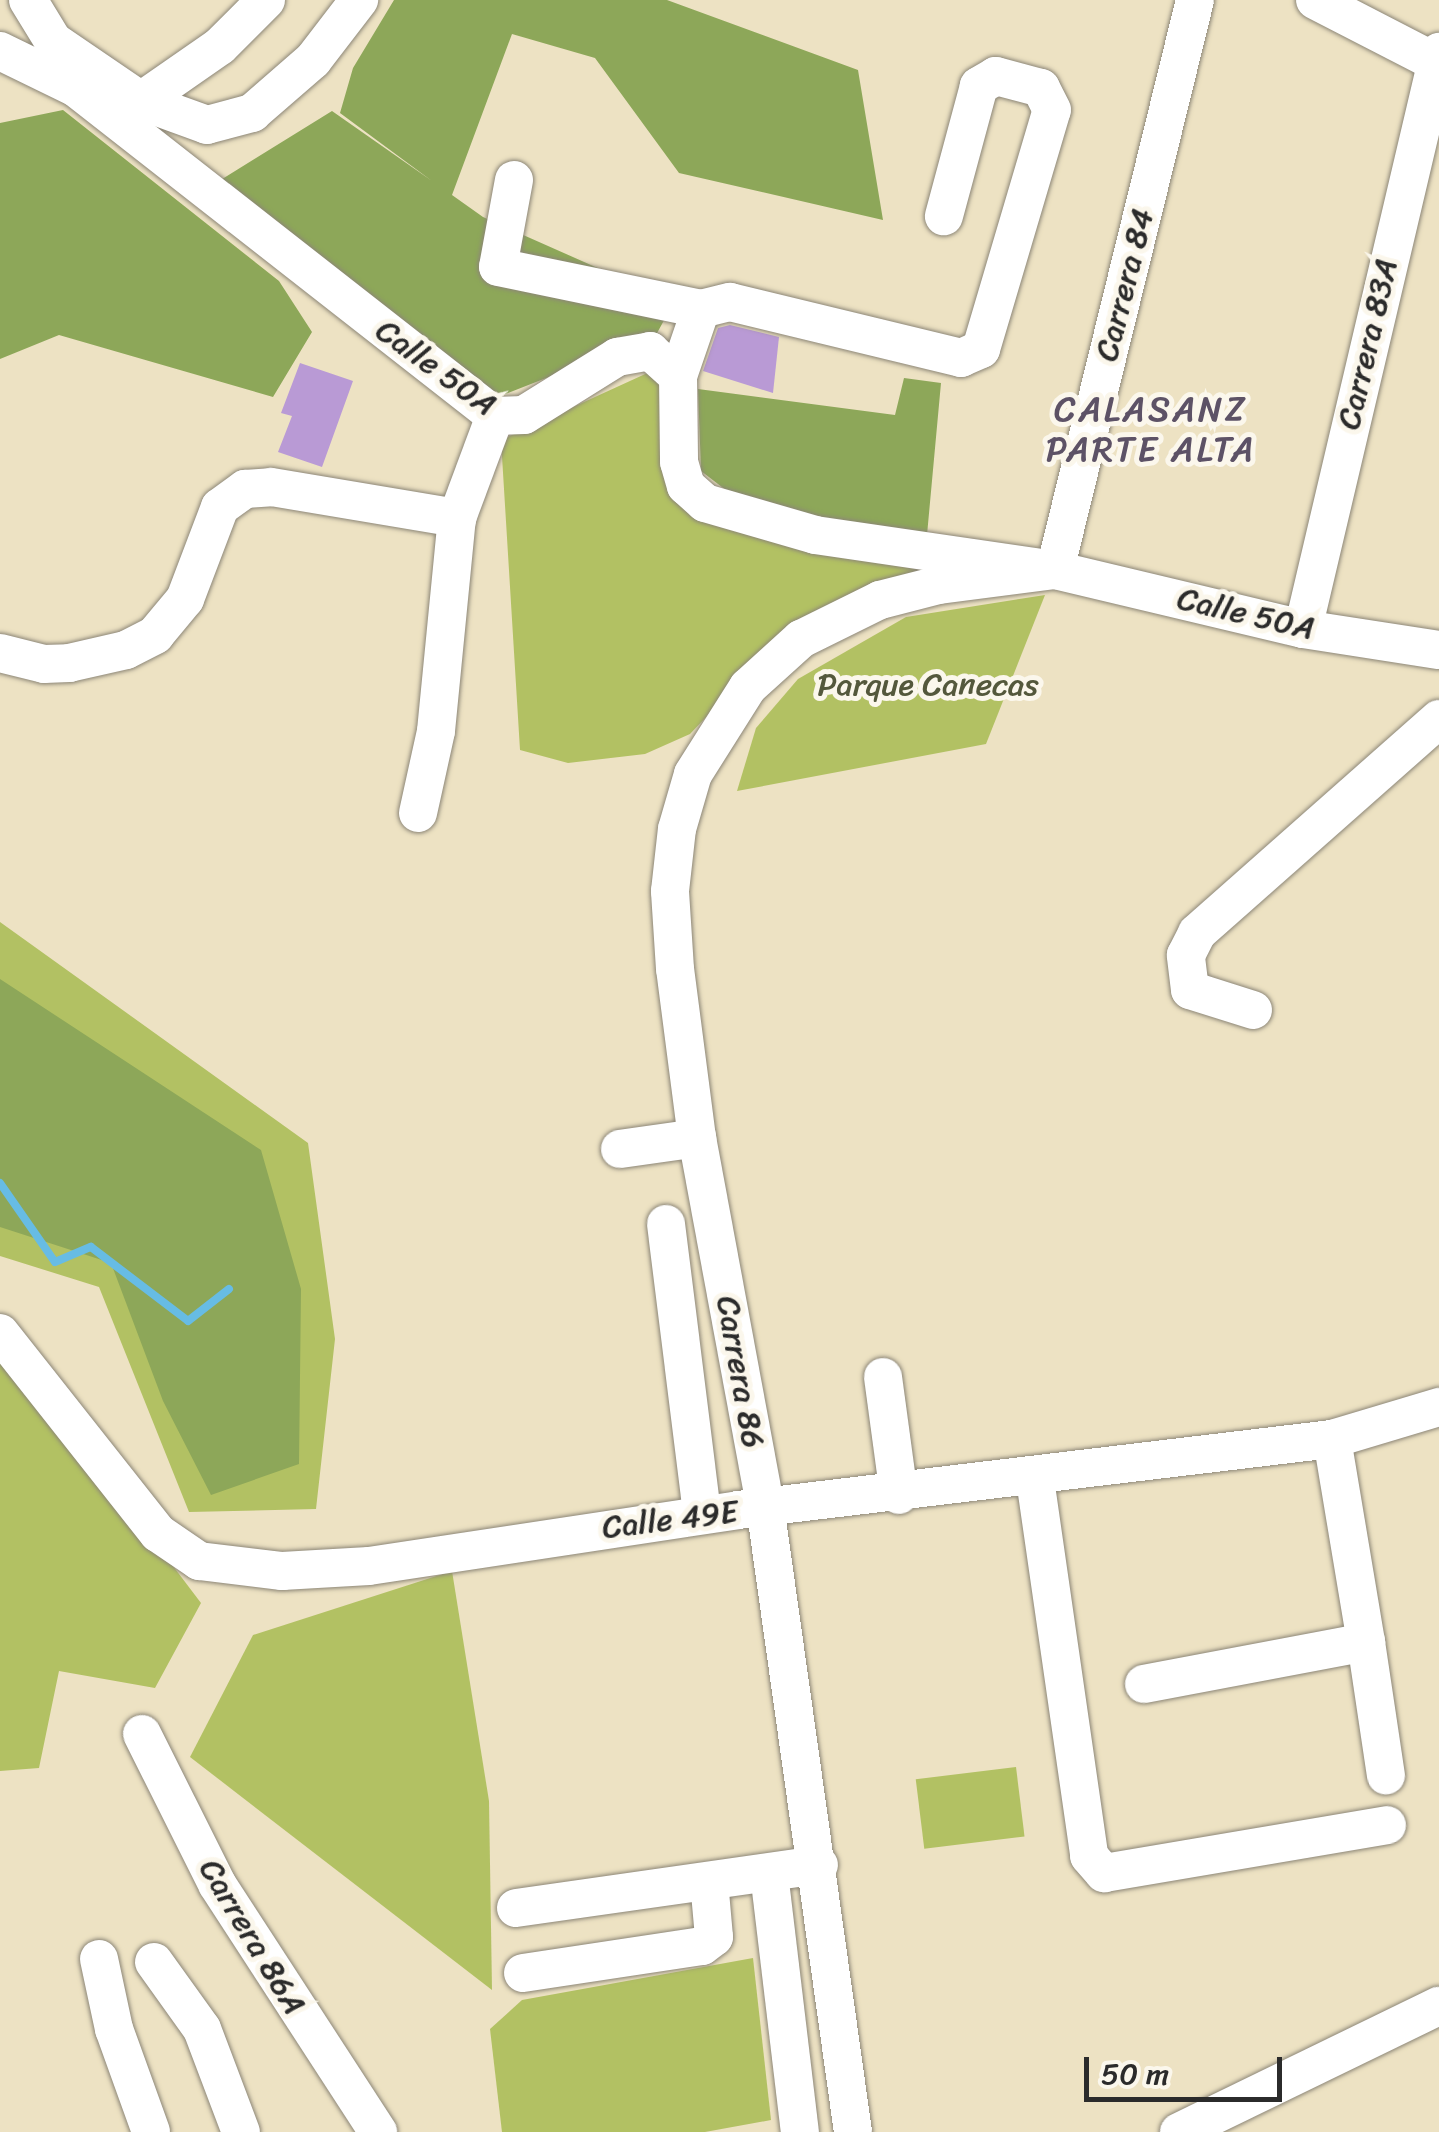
<!DOCTYPE html>
<html>
<head>
<meta charset="utf-8">
<style>
	body { margin:0 }
	#map { position:relative; width:1439px; height:2132px; overflow:hidden; background:#ede2c3; font-family:Sriracha,sans-serif }
	div>[style] { position:absolute }
	.green>* { inset:0; background:#b2c163; transform-origin:0 0 }
	.forest>* { inset:0; background:#8da759 }
	.stream>* { height:8px; margin:-4px; padding:0 4px; transform-origin:4px; border-radius:4px; background:#67bce4 }
	.building>* { inset:0; background:#b99ad5 }
	.roads { filter:drop-shadow(0 0 2px #8c8677) drop-shadow(0 0 2px #8c8677) }
	.minor>* { height:38px; margin:-19px; padding:0 19px; transform-origin:19px; border-radius:19px; background:#fff }
	span { translate:-50% -50%; white-space:nowrap; text-align:center; line-height:1.15; -webkit-text-stroke:10px #fbf7ec; paint-order:stroke }
	.street-label { font-size:32px; color:#2b2b2b }
	.park-label { font-size:32px; color:#54583c }
	.neighbourhood-label { font-size:35px; color:#5d5266; letter-spacing:2.5px }
	.scale { position:absolute; left:1084px; top:2057px; width:198px; height:45px; box-sizing:border-box; border:5px solid #2b2b2b; border-top:0; padding-left:12px; font-size:30px; line-height:35px; white-space:nowrap; color:#2b2b2b; -webkit-text-stroke:8px #fbf7ec; paint-order:stroke }
</style>
</head>
<body>
<div id="map">
	<div class="green">
		<div style="clip-path:polygon(654px 370px,666px 400px,682px 500px,937px 566px,782px 637px,690px 734px,645px 754px,568px 763px,520px 750px,501px 440px)"></div>
		<div style="clip-path:polygon(1045px 595px,986px 744px,737px 791px,756px 728px,798px 679px,906px 617px)"></div>
		<div style="clip-path:polygon(0 922px,308px 1143px,335px 1339px,316px 1509px,189px 1512px,99px 1287px,0 1256px)"></div>
		<div style="clip-path:polygon(0 1338px,201px 1603px,155px 1688px,59px 1671px,39px 1768px,0 1771px)"></div>
		<div style="clip-path:polygon(452px 1571px,489px 1801px,492px 1990px,190px 1757px,253px 1635px)"></div>
		<div style="left:1016px;top:1767px;width:70px;height:101px;rotate:83deg"></div>
		<div style="clip-path:polygon(753px 1958px,771px 2120px,705px 2132px,502px 2132px,490px 2029px,522px 2000px)"></div>
	</div>
	<div class="forest">
		<div style="clip-path:polygon(394px 0,667px 0,858px 70px,883px 220px,679px 173px,595px 58px,512px 34px,452px 195px,483px 217px,674px 302px,656px 335px,495px 398px,219px 181px,332px 111px,432px 181px,340px 113px,353px 68px)"></div>
		<div style="clip-path:polygon(63px 110px,279px 281px,312px 332px,273px 397px,59px 335px,0 359px,0 123px)"></div>
		<div style="clip-path:polygon(904px 378px,941px 383px,927px 535px,748px 507px,701px 471px,698px 389px,895px 415px)"></div>
		<div style="clip-path:polygon(0 979px,261px 1150px,301px 1289px,299px 1464px,211px 1495px,163px 1401px,111px 1263px,0 1227px)"></div>
	</div>
	<div class="stream">
		<div style="left:0;top:1183px;width:96px;rotate:55.2deg"></div>
		<div style="left:55px;top:1262px;width:39px;rotate:-23deg"></div>
		<div style="left:91px;top:1247px;width:122px;rotate:37.3deg"></div>
		<div style="left:188px;top:1321px;width:52px;rotate:-38deg"></div>
	</div>
	<div class="building">
		<div style="clip-path:polygon(730px 325px,779px 337px,773px 393px,703px 371px,718px 328px)"></div>
		<div style="clip-path:polygon(300px 363px,353px 381px,322px 467px,278px 452px,292px 416px,281px 413px)"></div>
	</div>
	<div class="roads">
		<div class="minor">
			<div style="left:28px;top:0;width:48px;rotate:58.6deg"></div>
			<div style="left:53px;top:41px;width:107px;rotate:34.3deg"></div>
			<div style="left:266px;top:0;width:65px;rotate:135deg"></div>
			<div style="left:220px;top:46px;width:96px;rotate:145.2deg"></div>
			<div style="left:141px;top:101px;width:70px;rotate:20deg"></div>
			<div style="left:207px;top:125px;width:47px;rotate:-14.9deg"></div>
			<div style="left:252px;top:113px;width:81px;rotate:-41deg"></div>
			<div style="left:313px;top:60px;width:76px;rotate:-52.5deg"></div>
			<div style="left:1315px;top:0;width:140px;rotate:27.3deg"></div>
			<div style="left:0;top:51px;width:85px;rotate:26deg"></div>
			<div style="left:76px;top:88px;width:532px;rotate:38.05deg"></div>
			<div style="left:495px;top:416px;width:29px;rotate:-2deg"></div>
			<div style="left:524px;top:415px;width:110px;rotate:-31.9deg"></div>
			<div style="left:617px;top:357px;width:34px;rotate:-10deg"></div>
			<div style="left:650px;top:351px;width:38px;rotate:42deg"></div>
			<div style="left:678px;top:376px;width:86px;rotate:89.3deg"></div>
			<div style="left:679px;top:462px;width:25px;rotate:74deg"></div>
			<div style="left:686px;top:486px;width:25px;rotate:42deg"></div>
			<div style="left:705px;top:503px;width:115px;rotate:16.2deg"></div>
			<div style="left:815px;top:535px;width:243px;rotate:8.3deg"></div>
			<div style="left:1055px;top:570px;width:587px;rotate:-76.2deg"></div>
			<div style="left:514px;top:180px;width:88px;rotate:100.4deg"></div>
			<div style="left:498px;top:267px;width:207px;rotate:11.7deg"></div>
			<div style="left:678px;top:376px;width:71px;rotate:-71.1deg"></div>
			<div style="left:701px;top:309px;width:30px;rotate:-14deg"></div>
			<div style="left:730px;top:302px;width:238px;rotate:13.6deg"></div>
			<div style="left:961px;top:358px;width:22px;rotate:-24deg"></div>
			<div style="left:981px;top:349px;width:249px;rotate:-73.5deg"></div>
			<div style="left:1052px;top:110px;width:25px;rotate:-117deg"></div>
			<div style="left:1041px;top:88px;width:47px;rotate:-165.1deg"></div>
			<div style="left:996px;top:76px;width:20px;rotate:150deg"></div>
			<div style="left:979px;top:86px;width:135px;rotate:105.1deg"></div>
			<div style="left:1303px;top:629px;width:593px;rotate:-76.74deg"></div>
			<div style="left:0;top:653px;width:45px;rotate:14deg"></div>
			<div style="left:44px;top:664px;width:25px;rotate:-2deg"></div>
			<div style="left:69px;top:663px;width:58px;rotate:-12.8deg"></div>
			<div style="left:126px;top:650px;width:33px;rotate:-27deg"></div>
			<div style="left:155px;top:635px;width:47px;rotate:-50.2deg"></div>
			<div style="left:185px;top:599px;width:98px;rotate:-69.2deg"></div>
			<div style="left:220px;top:507px;width:31px;rotate:-36deg"></div>
			<div style="left:245px;top:489px;width:26px;rotate:-4deg"></div>
			<div style="left:271px;top:487px;width:189px;rotate:9.5deg"></div>
			<div style="left:418px;top:813px;width:84px;rotate:-77.6deg"></div>
			<div style="left:436px;top:731px;width:214px;rotate:-84.4deg"></div>
			<div style="left:457px;top:518px;width:109px;rotate:-69.6deg"></div>
			<div style="left:1253px;top:1010px;width:66px;rotate:-162.4deg"></div>
			<div style="left:1190px;top:990px;width:35px;rotate:-97deg"></div>
			<div style="left:1186px;top:955px;width:25px;rotate:-63deg"></div>
			<div style="left:1197px;top:933px;width:323px;rotate:-41.5deg"></div>
			<div style="left:620px;top:1149px;width:78px;rotate:-8.1deg"></div>
			<div style="left:666px;top:1224px;width:293px;rotate:82.9deg"></div>
			<div style="left:0;top:1333px;width:255px;rotate:51.7deg"></div>
			<div style="left:158px;top:1533px;width:50px;rotate:34.3deg"></div>
			<div style="left:199px;top:1561px;width:84px;rotate:6.9deg"></div>
			<div style="left:282px;top:1571px;width:87px;rotate:-3.3deg"></div>
			<div style="left:369px;top:1566px;width:373px;rotate:-8.6deg"></div>
			<div style="left:738px;top:1510px;width:598px;rotate:-6.82deg"></div>
			<div style="left:1332px;top:1439px;width:112px;rotate:-16.7deg"></div>
			<div style="left:883px;top:1377px;width:119px;rotate:82.3deg"></div>
			<div style="left:1035px;top:1479px;width:381px;rotate:81.8deg"></div>
			<div style="left:1089px;top:1856px;width:23px;rotate:49deg"></div>
			<div style="left:1104px;top:1873px;width:287px;rotate:-9.6deg"></div>
			<div style="left:1366px;top:1642px;width:135px;rotate:81.5deg"></div>
			<div style="left:1144px;top:1684px;width:226px;rotate:-10.7deg"></div>
			<div style="left:1366px;top:1642px;width:206px;rotate:-99.5deg"></div>
			<div style="left:142px;top:1734px;width:168px;rotate:63.4deg"></div>
			<div style="left:217px;top:1884px;width:296px;rotate:57deg"></div>
			<div style="left:769px;top:1873px;width:261px;rotate:83.2deg"></div>
			<div style="left:516px;top:1908px;width:306px;rotate:-8.1deg"></div>
			<div style="left:99px;top:1959px;width:72px;rotate:77.9deg"></div>
			<div style="left:114px;top:2029px;width:109px;rotate:70.2deg"></div>
			<div style="left:154px;top:1962px;width:82px;rotate:54.4deg"></div>
			<div style="left:202px;top:2029px;width:110px;rotate:69.3deg"></div>
			<div style="left:523px;top:1973px;width:181px;rotate:-8.6deg"></div>
			<div style="left:702px;top:1946px;width:15px;rotate:-37deg"></div>
			<div style="left:714px;top:1937px;width:56px;rotate:-95.1deg"></div>
			<div style="left:853px;top:2132px;width:639px;rotate:-98deg"></div>
			<div style="left:764px;top:1499px;width:367px;rotate:-100.5deg"></div>
			<div style="left:697px;top:1138px;width:170px;rotate:-97.4deg"></div>
			<div style="left:675px;top:969px;width:78px;rotate:-93.7deg"></div>
			<div style="left:670px;top:891px;width:62px;rotate:-83.6deg"></div>
			<div style="left:677px;top:829px;width:57px;rotate:-73.8deg"></div>
			<div style="left:693px;top:774px;width:103px;rotate:-57.7deg"></div>
			<div style="left:748px;top:687px;width:72px;rotate:-42.2deg"></div>
			<div style="left:801px;top:639px;width:88px;rotate:-26.3deg"></div>
			<div style="left:880px;top:600px;width:61px;rotate:-14.3deg"></div>
			<div style="left:939px;top:585px;width:117px;rotate:-7.4deg"></div>
			<div style="left:1055px;top:570px;width:255px;rotate:13.4deg"></div>
			<div style="left:1303px;top:629px;width:138px;rotate:8.8deg"></div>
			<div style="left:1179px;top:2132px;width:289px;rotate:-25.9deg"></div>
		</div>
	</div>
	<div class="street-label">
		<span style="left:1125px;top:285px;rotate:-76deg">Carrera 84</span>
		<span style="left:1368px;top:344px;rotate:-77deg">Carrera 83A</span>
		<span style="left:436px;top:368px;rotate:36deg">Calle 50A</span>
		<span style="left:1246px;top:614px;rotate:13deg">Calle 50A</span>
		<span style="left:740px;top:1372px;rotate:80deg">Carrera 86</span>
		<span style="left:670px;top:1520px;rotate:-7deg">Calle 49E</span>
		<span style="left:252px;top:1937px;rotate:59deg">Carrera 86A</span>
	</div>
	<div class="park-label">
		<span style="left:928px;top:685px">Parque Canecas</span>
	</div>
	<div class="neighbourhood-label">
		<span style="left:1151px;top:429px">CALASANZ<br>PARTE ALTA</span>
	</div>
	<div class="scale">50 m</div>
</div>
</body>
</html>
